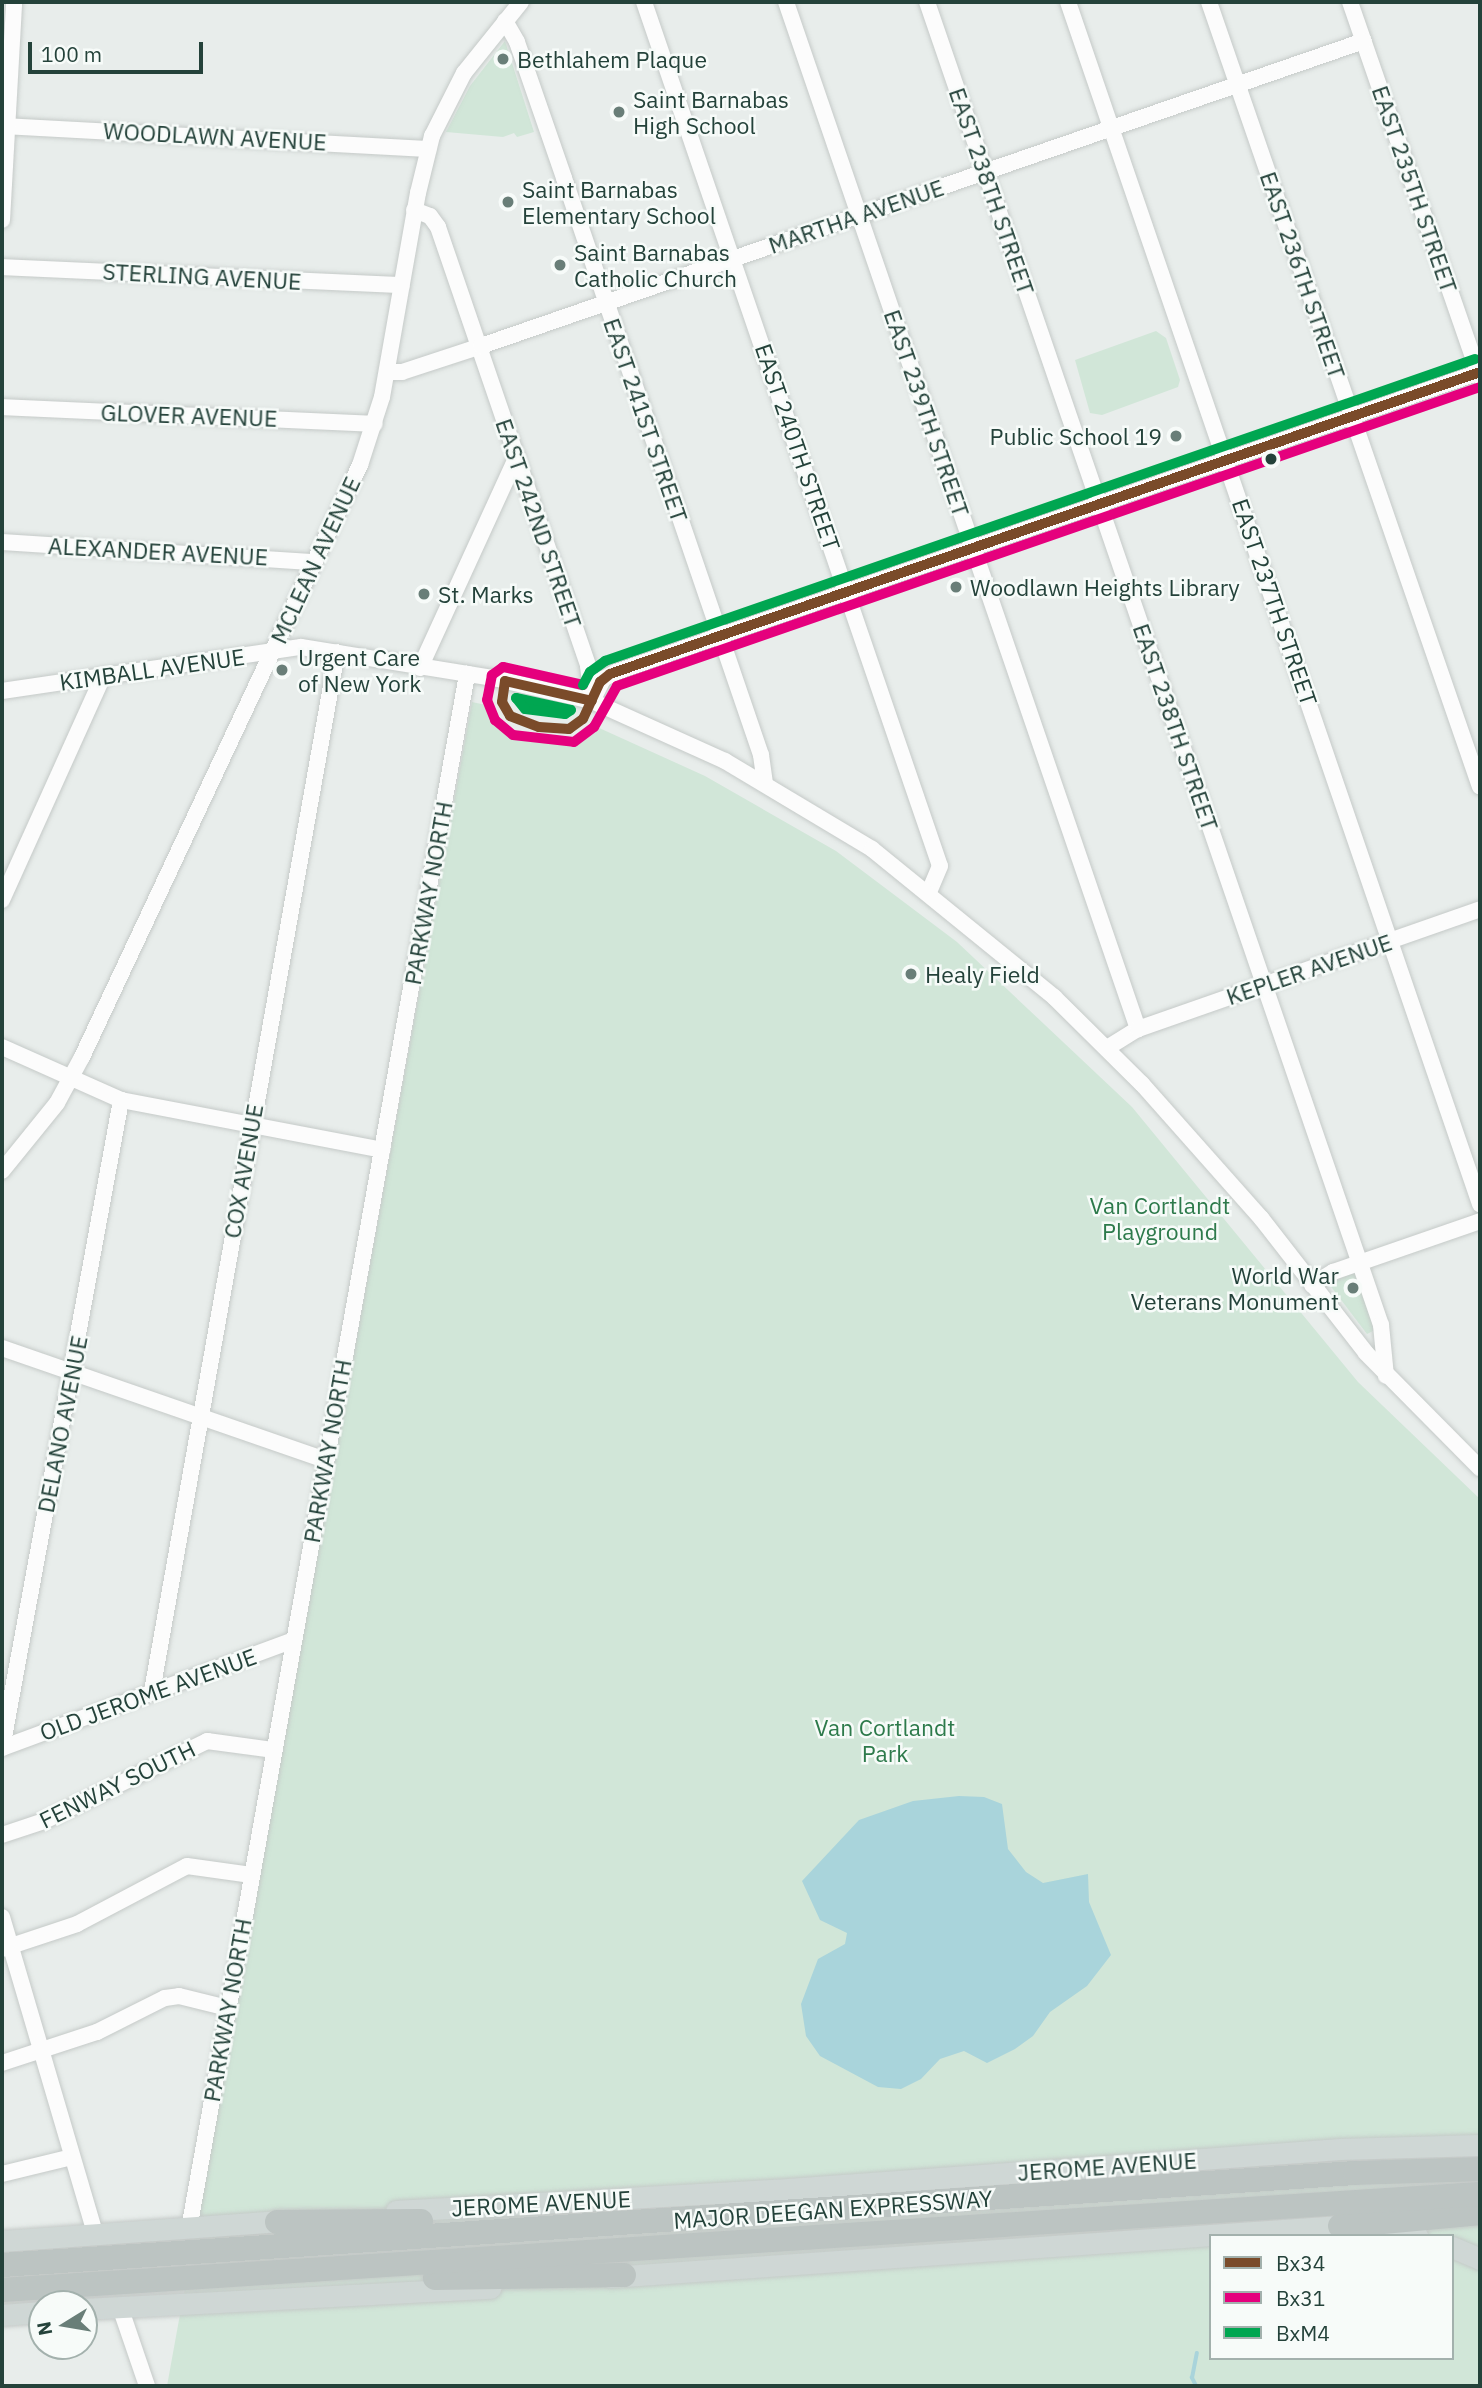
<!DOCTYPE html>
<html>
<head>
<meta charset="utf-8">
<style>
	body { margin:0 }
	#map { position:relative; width:1482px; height:2388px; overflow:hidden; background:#e8edeb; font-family:"IBM Plex Sans",sans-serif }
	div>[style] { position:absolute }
	.green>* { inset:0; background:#d1e6d8 }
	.water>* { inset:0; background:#a9d4db }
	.stream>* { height:3.5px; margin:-1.75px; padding:0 1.75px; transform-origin:1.75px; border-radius:1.75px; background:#a9d4db }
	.roads { filter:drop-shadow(0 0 2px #c5cac8) drop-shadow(0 0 2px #c5cac8) }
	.minor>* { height:16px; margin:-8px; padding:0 8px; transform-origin:8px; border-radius:8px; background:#fcfcfc }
	.major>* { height:21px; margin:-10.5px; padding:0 10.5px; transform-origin:10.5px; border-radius:10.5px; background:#cfd7d5 }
	.highway>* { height:24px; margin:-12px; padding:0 12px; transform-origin:12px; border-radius:12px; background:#bcc4c2 }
	.bus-1>* { height:10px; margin:-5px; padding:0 5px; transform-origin:5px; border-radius:5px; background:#7a4b2a }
	.bus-2>* { height:10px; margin:-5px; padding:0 5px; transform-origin:5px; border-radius:5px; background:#e5007d }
	.bus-3>* { height:10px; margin:-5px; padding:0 5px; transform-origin:5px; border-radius:5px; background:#00a651 }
	.dots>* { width:19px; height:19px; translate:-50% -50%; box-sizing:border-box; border:4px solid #f7fbf9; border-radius:50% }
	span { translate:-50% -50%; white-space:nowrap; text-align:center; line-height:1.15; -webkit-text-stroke:5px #f7fbf9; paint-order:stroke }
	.poi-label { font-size:23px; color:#24423a }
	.left { translate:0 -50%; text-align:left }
	.right { translate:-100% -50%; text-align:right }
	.street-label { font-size:23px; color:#24423a }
	.park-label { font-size:23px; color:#2d7a4b }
	.frame { position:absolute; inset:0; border:4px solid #24423a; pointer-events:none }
	.legend { position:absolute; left:1209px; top:2234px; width:245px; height:126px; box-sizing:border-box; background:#f7fbf9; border:2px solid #a3b1ad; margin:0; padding:9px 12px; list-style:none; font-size:21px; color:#24423a }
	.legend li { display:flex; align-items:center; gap:14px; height:35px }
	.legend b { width:35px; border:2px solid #a3b1ad }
	.north { position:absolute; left:28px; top:2290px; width:70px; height:70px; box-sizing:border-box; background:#f7fbf9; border:2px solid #a3b1ad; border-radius:50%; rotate:259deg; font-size:19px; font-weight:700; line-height:28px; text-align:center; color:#24423a }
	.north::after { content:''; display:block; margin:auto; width:24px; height:32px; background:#697e78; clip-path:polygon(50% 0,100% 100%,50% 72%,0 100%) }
	.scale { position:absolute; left:28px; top:42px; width:175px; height:32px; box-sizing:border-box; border:4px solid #24423a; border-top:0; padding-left:9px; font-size:21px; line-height:24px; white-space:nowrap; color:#24423a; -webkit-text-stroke:5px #f7fbf9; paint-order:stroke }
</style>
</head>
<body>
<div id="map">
	<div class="green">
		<div style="clip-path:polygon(505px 41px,534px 132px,517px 137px,514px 133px,503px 137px,446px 132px,470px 86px)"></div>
		<div style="clip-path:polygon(1156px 331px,1166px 338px,1180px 380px,1178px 387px,1102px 415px,1090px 413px,1075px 360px)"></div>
		<div style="clip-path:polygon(evenodd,472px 702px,486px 705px,494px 720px,509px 731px,576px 743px,597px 727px,705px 776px,836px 851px,957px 942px,1132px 1107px,1358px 1382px,1480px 1499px,1480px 2386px,167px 2386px,472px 702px,1211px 2236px,1452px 2236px,1452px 2358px,1211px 2358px,1211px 2236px)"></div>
		<div style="clip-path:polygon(1359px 1269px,1379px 1328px,1367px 1334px,1329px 1284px)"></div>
	</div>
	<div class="water">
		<div style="clip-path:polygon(959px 1796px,984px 1797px,1002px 1804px,1008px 1849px,1026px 1872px,1043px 1883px,1088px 1874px,1089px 1902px,1111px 1955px,1087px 1986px,1050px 2012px,1033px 2036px,1015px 2049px,987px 2063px,964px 2051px,940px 2059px,921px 2079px,901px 2089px,878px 2087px,820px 2056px,806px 2036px,801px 2004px,818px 1959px,845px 1944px,847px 1933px,820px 1920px,802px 1881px,859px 1820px,913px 1801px)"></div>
	</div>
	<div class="stream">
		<div style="left:1196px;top:2386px;width:9px;rotate:-117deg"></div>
		<div style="left:1192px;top:2378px;width:25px;rotate:-79deg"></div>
	</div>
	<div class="roads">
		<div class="minor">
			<div style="left:644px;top:2px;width:913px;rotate:71.09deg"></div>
			<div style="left:940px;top:866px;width:28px;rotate:113deg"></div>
			<div style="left:786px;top:2px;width:1086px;rotate:71.08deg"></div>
			<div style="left:927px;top:2px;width:1399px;rotate:71.06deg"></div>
			<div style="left:1381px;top:1325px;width:51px;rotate:84.4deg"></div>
			<div style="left:1068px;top:2px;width:1271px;rotate:71.08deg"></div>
			<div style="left:1209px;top:2px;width:830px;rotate:70.95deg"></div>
			<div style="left:1350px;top:2px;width:397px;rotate:70.9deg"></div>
			<div style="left:505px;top:21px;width:24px;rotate:60deg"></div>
			<div style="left:517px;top:42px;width:144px;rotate:70.9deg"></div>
			<div style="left:564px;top:178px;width:610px;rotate:71.15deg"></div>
			<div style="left:761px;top:755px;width:27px;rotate:82deg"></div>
			<div style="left:2px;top:126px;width:427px;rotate:3.1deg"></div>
			<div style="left:414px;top:210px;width:17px;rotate:21deg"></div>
			<div style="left:430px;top:216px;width:14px;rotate:54deg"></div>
			<div style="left:438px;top:227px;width:464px;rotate:71.1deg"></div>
			<div style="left:588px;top:666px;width:32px;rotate:83deg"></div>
			<div style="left:2px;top:220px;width:218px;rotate:-86.8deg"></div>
			<div style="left:2px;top:267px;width:400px;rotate:2.6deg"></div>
			<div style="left:387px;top:372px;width:15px"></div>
			<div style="left:402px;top:372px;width:83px;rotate:-18.2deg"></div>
			<div style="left:481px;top:346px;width:934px;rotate:-19.06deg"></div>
			<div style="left:2px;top:407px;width:373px;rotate:2.6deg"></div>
			<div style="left:2px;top:542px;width:313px;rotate:3.7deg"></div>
			<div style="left:420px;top:668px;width:233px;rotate:-65.4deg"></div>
			<div style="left:2px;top:691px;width:302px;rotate:-8.4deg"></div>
			<div style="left:301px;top:647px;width:200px;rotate:9.2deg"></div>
			<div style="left:498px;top:679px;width:97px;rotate:13.2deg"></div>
			<div style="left:592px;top:701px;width:146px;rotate:24.3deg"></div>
			<div style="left:725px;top:761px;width:171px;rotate:30.9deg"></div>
			<div style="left:872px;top:849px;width:235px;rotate:39.1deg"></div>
			<div style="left:1054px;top:997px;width:124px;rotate:44.7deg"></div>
			<div style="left:1142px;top:1084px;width:179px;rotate:48.4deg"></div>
			<div style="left:1261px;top:1218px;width:171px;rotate:52.1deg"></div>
			<div style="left:1366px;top:1353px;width:162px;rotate:45.3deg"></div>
			<div style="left:592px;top:701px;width:25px;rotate:-63deg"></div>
			<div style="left:603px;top:679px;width:15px;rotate:-28deg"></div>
			<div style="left:616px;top:672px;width:915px;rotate:-19.15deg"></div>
			<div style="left:2px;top:900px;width:246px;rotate:-65.7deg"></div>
			<div style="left:2px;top:1047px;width:130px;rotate:24deg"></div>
			<div style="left:121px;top:1100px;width:266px;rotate:10.8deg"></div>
			<div style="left:1107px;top:1048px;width:36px;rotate:-32deg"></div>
			<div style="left:1138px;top:1029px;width:362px;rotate:-19.3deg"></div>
			<div style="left:2px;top:1171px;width:87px;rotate:-51deg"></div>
			<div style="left:57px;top:1103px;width:52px;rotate:-61.5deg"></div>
			<div style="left:82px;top:1057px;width:654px;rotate:-64.85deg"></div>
			<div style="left:360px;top:465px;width:71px;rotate:-72.1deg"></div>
			<div style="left:382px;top:397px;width:207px;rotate:-80deg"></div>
			<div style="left:418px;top:193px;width:59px;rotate:-76.2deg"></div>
			<div style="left:432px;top:136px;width:71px;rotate:-63.1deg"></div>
			<div style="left:464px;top:73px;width:91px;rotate:-51.2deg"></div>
			<div style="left:1312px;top:1285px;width:25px;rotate:-32deg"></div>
			<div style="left:1333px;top:1272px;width:156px;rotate:-19.1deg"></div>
			<div style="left:2px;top:1348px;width:343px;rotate:19.1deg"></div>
			<div style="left:152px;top:1691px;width:1055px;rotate:-79.9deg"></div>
			<div style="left:2px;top:1748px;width:659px;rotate:-79.59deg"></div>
			<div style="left:2px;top:1748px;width:311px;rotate:-20.3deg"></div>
			<div style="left:2px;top:1835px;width:44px;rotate:-18.4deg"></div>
			<div style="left:44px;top:1821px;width:182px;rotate:-26.1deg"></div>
			<div style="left:207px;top:1741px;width:68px;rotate:7.7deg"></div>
			<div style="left:2px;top:1917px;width:330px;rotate:73.6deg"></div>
			<div style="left:2px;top:1949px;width:79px;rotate:-18.4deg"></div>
			<div style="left:77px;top:1924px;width:124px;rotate:-27.8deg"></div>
			<div style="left:187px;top:1866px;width:65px;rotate:8deg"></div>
			<div style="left:2px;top:2063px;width:100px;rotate:-18.1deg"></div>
			<div style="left:97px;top:2032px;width:76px;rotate:-26.6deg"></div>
			<div style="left:165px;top:1998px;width:14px;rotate:-8deg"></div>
			<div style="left:179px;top:1996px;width:49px;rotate:14deg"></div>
			<div style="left:2px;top:2174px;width:72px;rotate:-13.7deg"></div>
			<div style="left:189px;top:2229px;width:1580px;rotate:-79.86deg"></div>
			<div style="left:120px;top:2307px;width:83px;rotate:71.1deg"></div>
		</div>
		<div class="major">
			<div style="left:396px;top:2211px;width:379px;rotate:-3.2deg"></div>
			<div style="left:774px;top:2190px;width:567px;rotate:-4.14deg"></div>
			<div style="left:1340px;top:2149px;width:140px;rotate:-1.6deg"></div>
			<div style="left:2px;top:2241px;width:293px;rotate:-4.1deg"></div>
			<div style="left:1452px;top:2247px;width:30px;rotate:23deg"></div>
			<div style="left:610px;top:2277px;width:732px;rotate:-4deg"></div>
			<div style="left:1340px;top:2226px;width:78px;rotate:7.4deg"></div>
			<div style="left:84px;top:2309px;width:407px;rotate:-3deg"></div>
			<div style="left:2px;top:2315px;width:40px;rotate:-4.3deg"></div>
		</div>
		<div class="highway">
			<div style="left:277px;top:2222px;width:144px;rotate:-0.4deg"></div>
			<div style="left:1340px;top:2226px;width:141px;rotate:-5.3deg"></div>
			<div style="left:2px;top:2265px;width:1356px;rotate:-3.89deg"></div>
			<div style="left:1355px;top:2173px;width:125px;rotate:-1.8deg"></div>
			<div style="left:435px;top:2278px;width:189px;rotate:-0.9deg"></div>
			<div style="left:2px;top:2290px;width:1481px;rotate:-3.72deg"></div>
		</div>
	</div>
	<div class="bus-1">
		<div style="left:505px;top:681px;width:21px;rotate:98deg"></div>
		<div style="left:502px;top:702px;width:16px;rotate:60deg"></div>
		<div style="left:510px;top:716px;width:31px;rotate:21deg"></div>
		<div style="left:539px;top:727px;width:30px;rotate:4deg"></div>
		<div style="left:569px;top:729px;width:17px;rotate:-36deg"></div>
		<div style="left:583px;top:719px;width:41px;rotate:-65.3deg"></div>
		<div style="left:600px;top:682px;width:13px;rotate:-39deg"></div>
		<div style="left:610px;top:674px;width:921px;rotate:-19.14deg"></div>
		<div style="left:505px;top:681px;width:89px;rotate:12.9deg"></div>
	</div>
	<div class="bus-2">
		<div style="left:583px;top:685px;width:82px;rotate:-167.3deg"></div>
		<div style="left:503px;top:667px;width:14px;rotate:144deg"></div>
		<div style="left:492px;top:675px;width:25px;rotate:101deg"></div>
		<div style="left:487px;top:700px;width:22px;rotate:68deg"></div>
		<div style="left:495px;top:720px;width:23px;rotate:40deg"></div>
		<div style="left:513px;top:735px;width:61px;rotate:6.5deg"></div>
		<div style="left:574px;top:742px;width:25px;rotate:-37deg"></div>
		<div style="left:594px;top:727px;width:47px;rotate:-60.7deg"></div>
		<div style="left:617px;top:686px;width:913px;rotate:-19.11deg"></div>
	</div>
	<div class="bus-3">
		<div style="left:583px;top:685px;width:15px;rotate:-62deg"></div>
		<div style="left:590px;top:672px;width:19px;rotate:-36deg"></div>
		<div style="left:605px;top:661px;width:921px;rotate:-19.14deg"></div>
		<div style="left:516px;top:698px;width:56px;rotate:12.3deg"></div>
		<div style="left:571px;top:710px;width:7px;rotate:146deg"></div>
		<div style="left:565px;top:714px;width:40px;rotate:-172.9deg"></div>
		<div style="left:525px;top:709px;width:14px;rotate:-129deg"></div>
	</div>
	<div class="dots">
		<div style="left:503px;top:59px;background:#697e78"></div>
		<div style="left:619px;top:112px;background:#697e78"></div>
		<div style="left:508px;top:202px;background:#697e78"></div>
		<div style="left:560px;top:265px;background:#697e78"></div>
		<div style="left:1176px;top:436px;background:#697e78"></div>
		<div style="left:1271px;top:459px;background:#24423a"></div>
		<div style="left:956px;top:587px;background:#697e78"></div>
		<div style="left:424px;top:594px;background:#697e78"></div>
		<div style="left:282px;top:670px;background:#697e78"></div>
		<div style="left:911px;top:974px;background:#697e78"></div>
		<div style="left:1353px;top:1288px;background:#697e78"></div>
	</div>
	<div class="poi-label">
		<span class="left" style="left:517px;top:59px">Bethlahem Plaque</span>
		<span class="left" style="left:633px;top:112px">Saint Barnabas<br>High School</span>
		<span class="left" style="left:522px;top:202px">Saint Barnabas<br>Elementary School</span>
		<span class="left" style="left:574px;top:265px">Saint Barnabas<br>Catholic Church</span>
		<span class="right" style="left:1162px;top:436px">Public School 19</span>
		<span class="left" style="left:970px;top:587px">Woodlawn Heights Library</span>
		<span class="left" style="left:438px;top:594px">St. Marks</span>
		<span class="left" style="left:298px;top:670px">Urgent Care<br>of New York</span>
		<span class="left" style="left:925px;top:974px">Healy Field</span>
		<span class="right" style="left:1339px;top:1288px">World War<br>Veterans Monument</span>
	</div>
	<div class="street-label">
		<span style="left:215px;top:136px;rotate:3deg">WOODLAWN AVENUE</span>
		<span style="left:1415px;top:189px;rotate:71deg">EAST 235TH STREET</span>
		<span style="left:992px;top:191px;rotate:71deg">EAST 238TH STREET</span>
		<span style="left:856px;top:216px;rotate:-19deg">MARTHA AVENUE</span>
		<span style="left:1303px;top:275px;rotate:71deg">EAST 236TH STREET</span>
		<span style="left:202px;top:276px;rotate:3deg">STERLING AVENUE</span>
		<span style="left:927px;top:413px;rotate:71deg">EAST 239TH STREET</span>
		<span style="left:189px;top:415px;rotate:2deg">GLOVER AVENUE</span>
		<span style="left:646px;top:420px;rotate:71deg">EAST 241ST STREET</span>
		<span style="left:798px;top:447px;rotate:71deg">EAST 240TH STREET</span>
		<span style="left:539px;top:523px;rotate:71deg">EAST 242ND STREET</span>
		<span style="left:158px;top:551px;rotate:3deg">ALEXANDER AVENUE</span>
		<span style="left:315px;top:560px;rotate:-65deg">MCLEAN AVENUE</span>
		<span style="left:1275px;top:602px;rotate:71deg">EAST 237TH STREET</span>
		<span style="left:152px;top:669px;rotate:-8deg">KIMBALL AVENUE</span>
		<span style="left:1176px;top:727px;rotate:71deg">EAST 238TH STREET</span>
		<span style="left:428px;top:893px;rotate:-80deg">PARKWAY NORTH</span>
		<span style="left:1309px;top:969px;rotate:-19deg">KEPLER AVENUE</span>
		<span style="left:243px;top:1171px;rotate:-80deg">COX AVENUE</span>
		<span style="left:62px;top:1424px;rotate:-79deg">DELANO AVENUE</span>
		<span style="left:327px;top:1451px;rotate:-80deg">PARKWAY NORTH</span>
		<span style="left:148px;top:1694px;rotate:-20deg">OLD JEROME AVENUE</span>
		<span style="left:117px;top:1784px;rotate:-26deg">FENWAY SOUTH</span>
		<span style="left:227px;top:2010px;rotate:-80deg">PARKWAY NORTH</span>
		<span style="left:1107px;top:2166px;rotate:-4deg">JEROME AVENUE</span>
		<span style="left:541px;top:2203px;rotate:-3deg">JEROME AVENUE</span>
		<span style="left:833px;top:2209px;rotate:-4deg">MAJOR DEEGAN EXPRESSWAY</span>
	</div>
	<div class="park-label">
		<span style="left:1160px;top:1218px">Van Cortlandt<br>Playground</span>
		<span style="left:885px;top:1740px">Van Cortlandt<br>Park</span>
	</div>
	<div class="frame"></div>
	<ul class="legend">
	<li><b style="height:9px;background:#7a4b2a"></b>Bx34</li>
	<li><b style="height:9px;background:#e5007d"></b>Bx31</li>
	<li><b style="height:9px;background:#00a651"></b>BxM4</li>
	</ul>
	<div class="north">N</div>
	<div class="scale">100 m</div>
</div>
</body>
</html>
